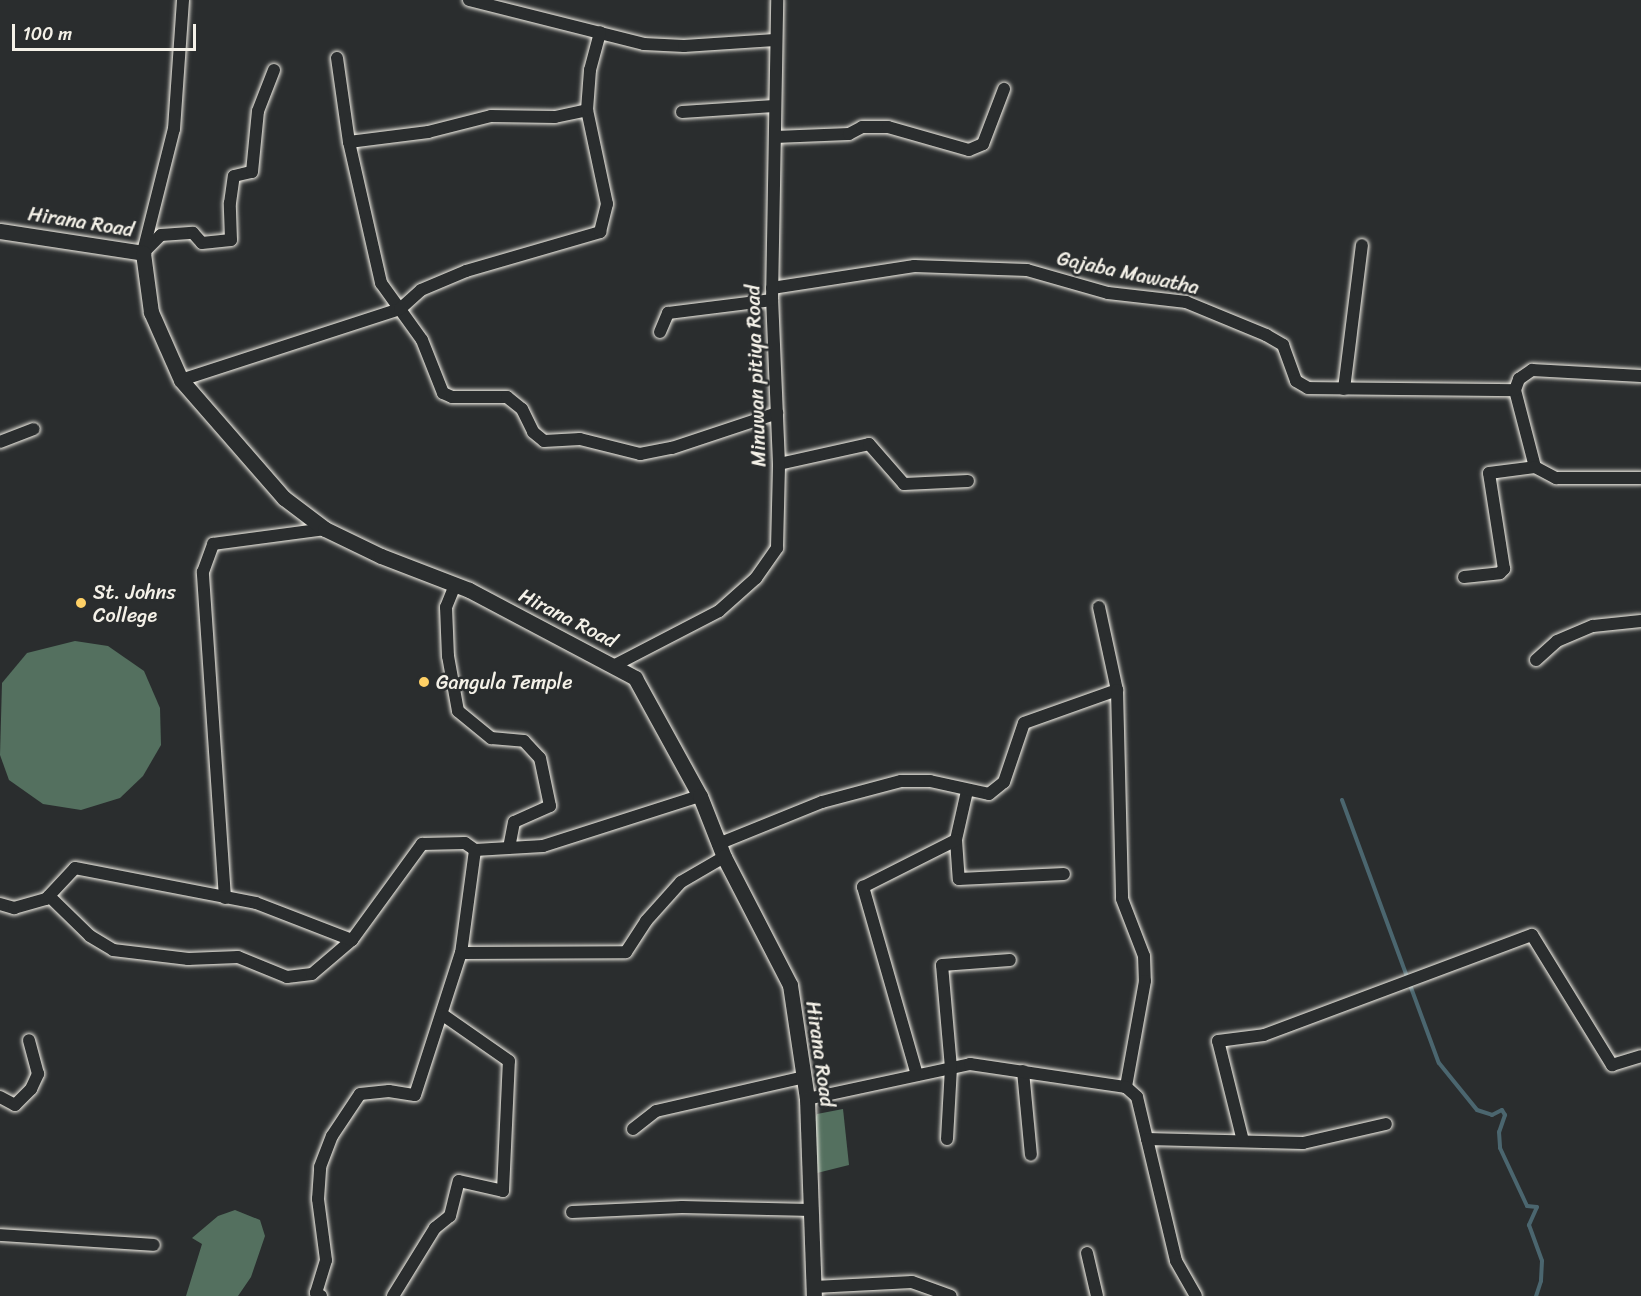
<!DOCTYPE html>
<html>
<head>
<meta charset="utf-8">
<style>
	body { margin:0 }
	#map { position:relative; width:1641px; height:1296px; overflow:hidden; background:#2a2d2e; font-family:Sriracha,sans-serif }
	div>[style] { position:absolute }
	.green>* { inset:0; background:#54705f }
	.stream>* { height:4px; margin:-2px; padding:0 2px; transform-origin:2px; border-radius:2px; background:#4b666f }
	.roads { filter:drop-shadow(0 0 2px #f4f1e8) drop-shadow(0 0 2px #f4f1e8) }
	.minor>* { height:12px; margin:-6px; padding:0 6px; transform-origin:6px; border-radius:6px; background:#2a2d2e }
	.tertiary>* { height:15px; margin:-7.5px; padding:0 7.5px; transform-origin:7.5px; border-radius:7.5px; background:#2a2d2e }
	.dots>* { width:16px; height:16px; translate:-50% -50%; box-sizing:border-box; border:3px solid #2a2d2e; border-radius:50% }
	span { translate:-50% -50%; white-space:nowrap; text-align:center; line-height:1.15; -webkit-text-stroke:5px #2a2d2e; paint-order:stroke }
	.street-label { font-size:20px; color:#f4f1e8 }
	.poi-label { font-size:20px; color:#f4f1e8 }
	.left { translate:0 -50%; text-align:left }
	.scale { position:absolute; left:12px; top:24px; width:184px; height:27px; box-sizing:border-box; border:3px solid #f4f1e8; border-top:0; padding-left:8px; font-size:18px; line-height:21px; white-space:nowrap; color:#f4f1e8; -webkit-text-stroke:4px #2a2d2e; paint-order:stroke }
</style>
</head>
<body>
<div id="map">
	<div class="green">
		<div style="clip-path:polygon(75px 641px,108px 646px,144px 671px,160px 708px,161px 745px,143px 776px,120px 798px,81px 810px,43px 804px,9px 780px,0 755px,2px 683px,27px 653px)"></div>
		<div style="clip-path:polygon(843px 1109px,849px 1165px,817px 1173px,814px 1121px,817px 1114px)"></div>
		<div style="clip-path:polygon(235px 1210px,260px 1220px,265px 1236px,251px 1277px,238px 1296px,186px 1296px,202px 1244px,192px 1238px,218px 1216px)"></div>
	</div>
	<div class="stream">
		<div style="left:1342px;top:800px;width:280px;rotate:69.8deg"></div>
		<div style="left:1439px;top:1063px;width:60px;rotate:51deg"></div>
		<div style="left:1477px;top:1110px;width:16px;rotate:18deg"></div>
		<div style="left:1492px;top:1115px;width:11px;rotate:-27deg"></div>
		<div style="left:1502px;top:1110px;width:6px;rotate:59deg"></div>
		<div style="left:1505px;top:1115px;width:18px;rotate:109deg"></div>
		<div style="left:1499px;top:1132px;width:16px;rotate:86deg"></div>
		<div style="left:1500px;top:1148px;width:64px;rotate:65deg"></div>
		<div style="left:1527px;top:1206px;width:10px;rotate:6deg"></div>
		<div style="left:1537px;top:1207px;width:20px;rotate:114deg"></div>
		<div style="left:1529px;top:1225px;width:38px;rotate:70deg"></div>
		<div style="left:1542px;top:1261px;width:20px;rotate:93deg"></div>
		<div style="left:1541px;top:1281px;width:16px;rotate:108deg"></div>
	</div>
	<div class="roads">
		<div class="minor">
			<div style="left:469px;top:0;width:180px;rotate:14.1deg"></div>
			<div style="left:644px;top:44px;width:40px;rotate:2.9deg"></div>
			<div style="left:684px;top:46px;width:91px;rotate:-3.8deg"></div>
			<div style="left:337px;top:58px;width:85px;rotate:81.9deg"></div>
			<div style="left:349px;top:142px;width:145px;rotate:77.2deg"></div>
			<div style="left:381px;top:283px;width:70px;rotate:54.3deg"></div>
			<div style="left:422px;top:340px;width:57px;rotate:68.4deg"></div>
			<div style="left:443px;top:393px;width:10px;rotate:24deg"></div>
			<div style="left:452px;top:397px;width:55px"></div>
			<div style="left:507px;top:397px;width:19px;rotate:39deg"></div>
			<div style="left:522px;top:409px;width:25px;rotate:64deg"></div>
			<div style="left:533px;top:432px;width:14px;rotate:39deg"></div>
			<div style="left:544px;top:441px;width:36px;rotate:-3deg"></div>
			<div style="left:580px;top:439px;width:62px;rotate:14deg"></div>
			<div style="left:640px;top:454px;width:33px;rotate:-11deg"></div>
			<div style="left:672px;top:448px;width:111px;rotate:-18.4deg"></div>
			<div style="left:682px;top:112px;width:92px;rotate:-3.7deg"></div>
			<div style="left:775px;top:137px;width:74px;rotate:-2.3deg"></div>
			<div style="left:849px;top:134px;width:15px;rotate:-28deg"></div>
			<div style="left:862px;top:127px;width:26px"></div>
			<div style="left:888px;top:127px;width:84px;rotate:15.9deg"></div>
			<div style="left:969px;top:150px;width:15px;rotate:-23deg"></div>
			<div style="left:983px;top:144px;width:59px;rotate:-69.1deg"></div>
			<div style="left:349px;top:142px;width:80px;rotate:-7.2deg"></div>
			<div style="left:428px;top:132px;width:65px;rotate:-14.3deg"></div>
			<div style="left:491px;top:116px;width:64px;rotate:0.9deg"></div>
			<div style="left:555px;top:117px;width:33px;rotate:-12deg"></div>
			<div style="left:143px;top:252px;width:127px;rotate:-75.9deg"></div>
			<div style="left:174px;top:129px;width:129px;rotate:-86deg"></div>
			<div style="left:143px;top:253px;width:25px;rotate:-45deg"></div>
			<div style="left:161px;top:235px;width:32px;rotate:-4deg"></div>
			<div style="left:193px;top:233px;width:13px;rotate:48deg"></div>
			<div style="left:202px;top:243px;width:29px;rotate:-6deg"></div>
			<div style="left:231px;top:240px;width:37px;rotate:-92deg"></div>
			<div style="left:230px;top:203px;width:27px;rotate:-82deg"></div>
			<div style="left:234px;top:176px;width:18px;rotate:-13deg"></div>
			<div style="left:252px;top:172px;width:61px;rotate:-84.4deg"></div>
			<div style="left:258px;top:111px;width:44px;rotate:-68.7deg"></div>
			<div style="left:772px;top:288px;width:144px;rotate:-8.8deg"></div>
			<div style="left:914px;top:266px;width:113px;rotate:2deg"></div>
			<div style="left:1027px;top:270px;width:84px;rotate:15.9deg"></div>
			<div style="left:1108px;top:293px;width:79px;rotate:6.6deg"></div>
			<div style="left:1186px;top:302px;width:87px;rotate:22.4deg"></div>
			<div style="left:1266px;top:335px;width:20px;rotate:30deg"></div>
			<div style="left:1283px;top:345px;width:38px;rotate:70deg"></div>
			<div style="left:1296px;top:381px;width:14px;rotate:30deg"></div>
			<div style="left:1308px;top:388px;width:207px;rotate:0.6deg"></div>
			<div style="left:660px;top:332px;width:21px;rotate:-67deg"></div>
			<div style="left:668px;top:313px;width:105px;rotate:-7.1deg"></div>
			<div style="left:181px;top:380px;width:230px;rotate:-18deg"></div>
			<div style="left:400px;top:309px;width:28px;rotate:-42deg"></div>
			<div style="left:421px;top:290px;width:49px;rotate:-22.9deg"></div>
			<div style="left:466px;top:271px;width:140px;rotate:-16.2deg"></div>
			<div style="left:600px;top:232px;width:29px;rotate:-76deg"></div>
			<div style="left:607px;top:204px;width:96px;rotate:-102deg"></div>
			<div style="left:587px;top:110px;width:40px;rotate:-85.7deg"></div>
			<div style="left:590px;top:70px;width:39px;rotate:-75deg"></div>
			<div style="left:1344px;top:389px;width:145px;rotate:-82.9deg"></div>
			<div style="left:0;top:442px;width:36px;rotate:-21deg"></div>
			<div style="left:779px;top:464px;width:92px;rotate:-12.5deg"></div>
			<div style="left:869px;top:444px;width:53px;rotate:48.8deg"></div>
			<div style="left:904px;top:484px;width:64px;rotate:-2.7deg"></div>
			<div style="left:1535px;top:467px;width:80px;rotate:-104.6deg"></div>
			<div style="left:1515px;top:390px;width:12px;rotate:-70deg"></div>
			<div style="left:1519px;top:379px;width:16px;rotate:-35deg"></div>
			<div style="left:1532px;top:370px;width:109px;rotate:3.2deg"></div>
			<div style="left:1464px;top:577px;width:36px;rotate:-6deg"></div>
			<div style="left:1500px;top:573px;width:6px;rotate:-45deg"></div>
			<div style="left:1504px;top:569px;width:97px;rotate:-98.9deg"></div>
			<div style="left:1489px;top:473px;width:46px;rotate:-7.4deg"></div>
			<div style="left:1535px;top:467px;width:24px;rotate:28deg"></div>
			<div style="left:1556px;top:478px;width:85px"></div>
			<div style="left:455px;top:585px;width:24px;rotate:112deg"></div>
			<div style="left:446px;top:607px;width:49px;rotate:87.7deg"></div>
			<div style="left:448px;top:656px;width:56px;rotate:79.7deg"></div>
			<div style="left:458px;top:711px;width:43px;rotate:39.3deg"></div>
			<div style="left:491px;top:738px;width:33px;rotate:5deg"></div>
			<div style="left:524px;top:741px;width:23px;rotate:47deg"></div>
			<div style="left:540px;top:758px;width:49px;rotate:78.2deg"></div>
			<div style="left:550px;top:806px;width:39px;rotate:156deg"></div>
			<div style="left:514px;top:822px;width:26px;rotate:101deg"></div>
			<div style="left:1099px;top:607px;width:85px;rotate:77.8deg"></div>
			<div style="left:1536px;top:660px;width:28px;rotate:-42deg"></div>
			<div style="left:1557px;top:641px;width:39px;rotate:-23deg"></div>
			<div style="left:1593px;top:626px;width:48px;rotate:-5.9deg"></div>
			<div style="left:615px;top:665px;width:117px;rotate:-27.4deg"></div>
			<div style="left:719px;top:611px;width:50px;rotate:-41.7deg"></div>
			<div style="left:756px;top:578px;width:37px;rotate:-55deg"></div>
			<div style="left:777px;top:548px;width:84px;rotate:-88.6deg"></div>
			<div style="left:779px;top:464px;width:164px;rotate:-92.4deg"></div>
			<div style="left:772px;top:300px;width:300px;rotate:-89deg"></div>
			<div style="left:967px;top:791px;width:50px;rotate:102.7deg"></div>
			<div style="left:956px;top:840px;width:39px;rotate:86deg"></div>
			<div style="left:959px;top:879px;width:105px;rotate:-2.7deg"></div>
			<div style="left:718px;top:844px;width:112px;rotate:-22deg"></div>
			<div style="left:822px;top:802px;width:82px;rotate:-14.9deg"></div>
			<div style="left:901px;top:781px;width:29px"></div>
			<div style="left:930px;top:781px;width:60px;rotate:12.4deg"></div>
			<div style="left:989px;top:794px;width:19px;rotate:-39deg"></div>
			<div style="left:1004px;top:782px;width:62px;rotate:-71.3deg"></div>
			<div style="left:1024px;top:723px;width:99px;rotate:-19.5deg"></div>
			<div style="left:1117px;top:690px;width:209px;rotate:88.6deg"></div>
			<div style="left:1122px;top:899px;width:61px;rotate:68.9deg"></div>
			<div style="left:1144px;top:956px;width:25px;rotate:88deg"></div>
			<div style="left:1145px;top:981px;width:108px;rotate:100.2deg"></div>
			<div style="left:475px;top:850px;width:68px;rotate:-3.4deg"></div>
			<div style="left:543px;top:846px;width:165px;rotate:-17.7deg"></div>
			<div style="left:49px;top:896px;width:57px;rotate:44.3deg"></div>
			<div style="left:90px;top:936px;width:27px;rotate:31deg"></div>
			<div style="left:113px;top:950px;width:76px;rotate:6.8deg"></div>
			<div style="left:188px;top:959px;width:50px;rotate:-2.3deg"></div>
			<div style="left:238px;top:957px;width:53px;rotate:22.2deg"></div>
			<div style="left:287px;top:977px;width:25px;rotate:-7deg"></div>
			<div style="left:312px;top:974px;width:52px;rotate:-40.4deg"></div>
			<div style="left:352px;top:940px;width:119px;rotate:-53.9deg"></div>
			<div style="left:422px;top:844px;width:43px;rotate:-1.3deg"></div>
			<div style="left:465px;top:843px;width:12px;rotate:35deg"></div>
			<div style="left:475px;top:850px;width:104px;rotate:97.7deg"></div>
			<div style="left:225px;top:898px;width:327px;rotate:-93.9deg"></div>
			<div style="left:203px;top:572px;width:30px;rotate:-70deg"></div>
			<div style="left:213px;top:544px;width:113px;rotate:-7.6deg"></div>
			<div style="left:0;top:904px;width:15px;rotate:16deg"></div>
			<div style="left:14px;top:908px;width:33px;rotate:-16deg"></div>
			<div style="left:46px;top:899px;width:42px;rotate:-46.9deg"></div>
			<div style="left:75px;top:868px;width:184px;rotate:10.9deg"></div>
			<div style="left:256px;top:903px;width:103px;rotate:21.1deg"></div>
			<div style="left:1023px;top:1071px;width:84px;rotate:84.6deg"></div>
			<div style="left:917px;top:1075px;width:196px;rotate:-106deg"></div>
			<div style="left:863px;top:887px;width:104px;rotate:-26.8deg"></div>
			<div style="left:0;top:1097px;width:17px;rotate:28deg"></div>
			<div style="left:15px;top:1105px;width:23px;rotate:-45deg"></div>
			<div style="left:31px;top:1089px;width:17px;rotate:-65deg"></div>
			<div style="left:38px;top:1074px;width:35px;rotate:-105deg"></div>
			<div style="left:807px;top:1099px;width:167px;rotate:-12.1deg"></div>
			<div style="left:970px;top:1064px;width:158px;rotate:8.4deg"></div>
			<div style="left:1126px;top:1087px;width:15px;rotate:42deg"></div>
			<div style="left:1137px;top:1097px;width:43px;rotate:76.6deg"></div>
			<div style="left:1147px;top:1139px;width:156px;rotate:1.5deg"></div>
			<div style="left:1303px;top:1143px;width:85px;rotate:-12.9deg"></div>
			<div style="left:633px;top:1129px;width:29px;rotate:-38deg"></div>
			<div style="left:656px;top:1111px;width:152px;rotate:-12.9deg"></div>
			<div style="left:947px;top:1139px;width:71px;rotate:-86.8deg"></div>
			<div style="left:951px;top:1068px;width:103px;rotate:-95deg"></div>
			<div style="left:942px;top:965px;width:68px;rotate:-4.2deg"></div>
			<div style="left:1147px;top:1139px;width:125px;rotate:76.6deg"></div>
			<div style="left:1176px;top:1261px;width:40px;rotate:60.3deg"></div>
			<div style="left:1243px;top:1141px;width:103px;rotate:-104deg"></div>
			<div style="left:1218px;top:1041px;width:46px;rotate:-7.4deg"></div>
			<div style="left:1264px;top:1035px;width:286px;rotate:-20.5deg"></div>
			<div style="left:1532px;top:935px;width:153px;rotate:58.4deg"></div>
			<div style="left:1612px;top:1065px;width:30px;rotate:-17deg"></div>
			<div style="left:572px;top:1212px;width:110px;rotate:-2.6deg"></div>
			<div style="left:682px;top:1207px;width:129px;rotate:1.3deg"></div>
			<div style="left:0;top:1235px;width:154px;rotate:3.7deg"></div>
			<div style="left:1087px;top:1253px;width:44px;rotate:76.9deg"></div>
			<div style="left:814px;top:1287px;width:98px;rotate:-2.9deg"></div>
			<div style="left:912px;top:1282px;width:41px;rotate:19.7deg"></div>
			<div style="left:321px;top:1296px;width:6px;rotate:-149deg"></div>
			<div style="left:316px;top:1293px;width:34px;rotate:-73deg"></div>
			<div style="left:326px;top:1260px;width:62px;rotate:-97.5deg"></div>
			<div style="left:318px;top:1199px;width:32px;rotate:-86deg"></div>
			<div style="left:320px;top:1167px;width:33px;rotate:-69deg"></div>
			<div style="left:332px;top:1136px;width:50px;rotate:-56.3deg"></div>
			<div style="left:360px;top:1094px;width:29px;rotate:-6deg"></div>
			<div style="left:389px;top:1091px;width:26px;rotate:9deg"></div>
			<div style="left:415px;top:1095px;width:149px;rotate:-72.1deg"></div>
			<div style="left:461px;top:953px;width:165px;rotate:-0.3deg"></div>
			<div style="left:626px;top:952px;width:37px;rotate:-57deg"></div>
			<div style="left:646px;top:921px;width:52px;rotate:-48.1deg"></div>
			<div style="left:681px;top:882px;width:50px;rotate:-30.2deg"></div>
			<div style="left:393px;top:1296px;width:80px;rotate:-58.3deg"></div>
			<div style="left:435px;top:1228px;width:19px;rotate:-39deg"></div>
			<div style="left:450px;top:1216px;width:36px;rotate:-76deg"></div>
			<div style="left:459px;top:1181px;width:45px;rotate:12.8deg"></div>
			<div style="left:503px;top:1191px;width:130px;rotate:-87.4deg"></div>
			<div style="left:509px;top:1061px;width:80px;rotate:-145.1deg"></div>
		</div>
		<div class="tertiary">
			<div style="left:0;top:231px;width:145px;rotate:8.7deg"></div>
			<div style="left:143px;top:253px;width:60px;rotate:82.3deg"></div>
			<div style="left:151px;top:312px;width:74px;rotate:66.2deg"></div>
			<div style="left:181px;top:380px;width:157px;rotate:48.9deg"></div>
			<div style="left:284px;top:498px;width:51px;rotate:37.1deg"></div>
			<div style="left:325px;top:529px;width:62px;rotate:25.7deg"></div>
			<div style="left:381px;top:556px;width:94px;rotate:21.1deg"></div>
			<div style="left:469px;top:590px;width:188px;rotate:27.9deg"></div>
			<div style="left:635px;top:678px;width:135px;rotate:61.2deg"></div>
			<div style="left:700px;top:796px;width:66px;rotate:68.5deg"></div>
			<div style="left:724px;top:857px;width:144px;rotate:62.7deg"></div>
			<div style="left:790px;top:985px;width:115px;rotate:81.5deg"></div>
			<div style="left:807px;top:1099px;width:197px;rotate:88deg"></div>
		</div>
	</div>
	<div class="dots">
		<div style="left:81px;top:603px;background:#ffd166"></div>
		<div style="left:424px;top:682px;background:#ffd166"></div>
	</div>
	<div class="street-label">
		<span style="left:81px;top:222px;rotate:9deg">Hirana Road</span>
		<span style="left:1128px;top:273px;rotate:12deg">Gajaba Mawatha</span>
		<span style="left:756px;top:376px;rotate:-92deg">Minuwan pitiya Road</span>
		<span style="left:568px;top:618px;rotate:27deg">Hirana Road</span>
		<span style="left:820px;top:1054px;rotate:82deg">Hirana Road</span>
	</div>
	<div class="poi-label">
		<span class="left" style="left:93px;top:604px">St. Johns<br>College</span>
		<span class="left" style="left:436px;top:682px">Gangula Temple</span>
	</div>
	<div class="scale">100 m</div>
</div>
</body>
</html>
